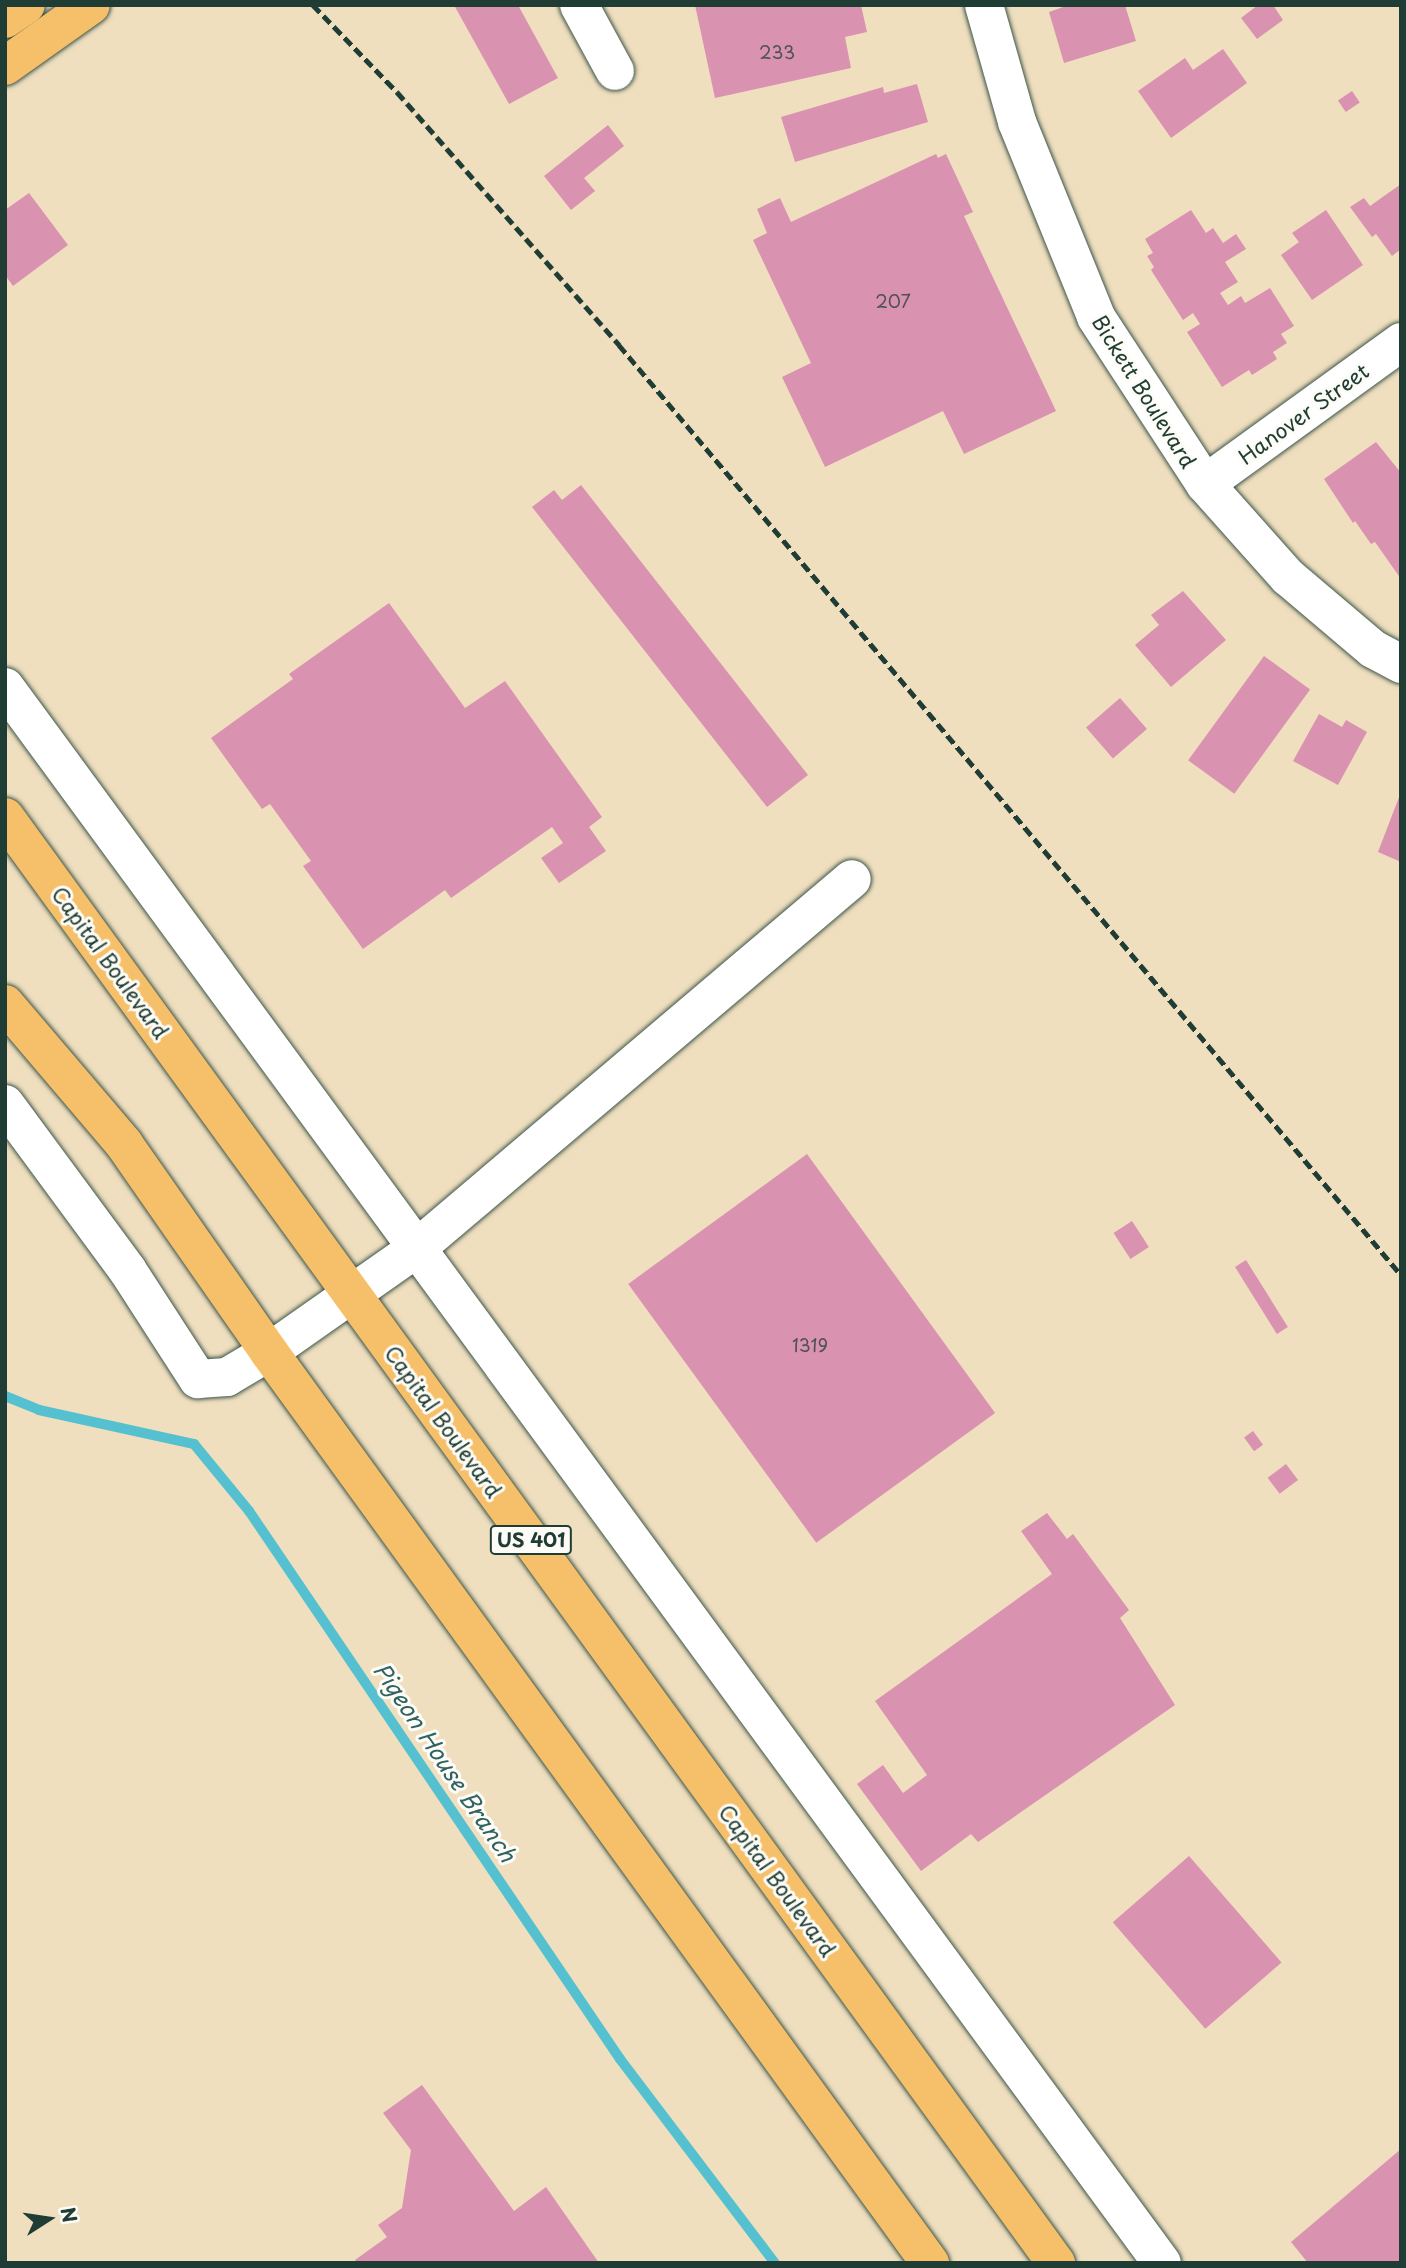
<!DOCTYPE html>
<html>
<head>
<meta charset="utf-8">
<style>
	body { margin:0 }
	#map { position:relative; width:1406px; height:2268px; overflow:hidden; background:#efdfbf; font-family:"Playpen Sans",sans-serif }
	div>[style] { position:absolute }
	.stream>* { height:10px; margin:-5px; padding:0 5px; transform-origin:5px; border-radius:5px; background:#55c0cf }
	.building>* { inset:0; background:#da92b1; transform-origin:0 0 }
	.roads { filter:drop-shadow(0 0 2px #3e5549) drop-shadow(0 0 2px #3e5549) }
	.minor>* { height:38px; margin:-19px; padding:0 19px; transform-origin:19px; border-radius:19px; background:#fff }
	.major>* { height:38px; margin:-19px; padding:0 19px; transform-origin:19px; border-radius:19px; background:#f6c06b }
	.rail>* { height:5px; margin-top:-2.5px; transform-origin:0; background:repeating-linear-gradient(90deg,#1f3d34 0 10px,transparent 0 15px) }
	span { translate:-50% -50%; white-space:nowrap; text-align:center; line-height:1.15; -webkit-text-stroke:6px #fdfcf7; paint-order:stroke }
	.number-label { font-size:18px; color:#4e5253 }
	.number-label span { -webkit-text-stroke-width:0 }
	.shield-label span { padding:2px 5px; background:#fdfcf7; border:2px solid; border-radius:5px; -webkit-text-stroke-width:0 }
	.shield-label { font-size:19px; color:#1f3d34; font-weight:700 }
	.street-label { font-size:21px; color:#1f3d34 }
	.water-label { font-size:23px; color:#2f6462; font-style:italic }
	.frame { position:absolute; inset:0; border:7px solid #1f3d34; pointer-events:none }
	.north { position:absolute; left:14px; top:2184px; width:70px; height:70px; -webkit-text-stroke:5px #fdfcf7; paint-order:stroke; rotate:78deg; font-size:19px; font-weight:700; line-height:28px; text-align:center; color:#1f3d34 }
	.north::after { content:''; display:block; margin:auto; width:24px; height:32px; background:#1f3d34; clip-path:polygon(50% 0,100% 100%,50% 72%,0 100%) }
</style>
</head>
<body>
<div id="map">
	<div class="stream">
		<div style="left:5px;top:1396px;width:37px;rotate:22deg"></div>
		<div style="left:39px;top:1410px;width:159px;rotate:12.4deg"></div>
		<div style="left:194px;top:1444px;width:87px;rotate:50.6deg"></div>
		<div style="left:249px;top:1511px;width:662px;rotate:55.9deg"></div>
		<div style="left:620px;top:2059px;width:256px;rotate:52.8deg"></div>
	</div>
	<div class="building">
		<div style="clip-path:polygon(454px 5px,518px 5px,558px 78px,509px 104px)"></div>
		<div style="clip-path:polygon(695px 5px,861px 5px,867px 32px,845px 37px,851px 68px,715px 98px)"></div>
		<div style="clip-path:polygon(1069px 5px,1125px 5px,1136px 41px,1064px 63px,1049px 12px)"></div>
		<div style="clip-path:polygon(1258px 5px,1273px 5px,1283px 20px,1257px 39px,1241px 18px)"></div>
		<div style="clip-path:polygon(1223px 49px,1247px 83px,1171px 138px,1138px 91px,1185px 58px,1193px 70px)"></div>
		<div style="clip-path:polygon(917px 84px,928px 122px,795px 162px,781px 117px,883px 87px,884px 93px)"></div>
		<div style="left:1352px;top:91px;width:14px;height:17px;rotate:56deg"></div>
		<div style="clip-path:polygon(608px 125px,624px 146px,584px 178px,595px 191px,571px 210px,544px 176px)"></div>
		<div style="clip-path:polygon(936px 154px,938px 158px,946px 154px,973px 212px,964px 216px,1056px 411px,964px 454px,943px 411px,825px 467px,782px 377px,811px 363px,753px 240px,767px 233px,757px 209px,780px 198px,791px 222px)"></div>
		<div style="clip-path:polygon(1401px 184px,1401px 249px,1392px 256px,1376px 234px,1372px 237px,1350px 207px,1364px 198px,1370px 206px)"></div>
		<div style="clip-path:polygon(29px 193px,68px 245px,13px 286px,5px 275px,5px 210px)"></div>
		<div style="clip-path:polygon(1191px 210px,1206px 233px,1213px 228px,1223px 243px,1236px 234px,1246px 249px,1225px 262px,1238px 282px,1220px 293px,1228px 305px,1241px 296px,1245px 303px,1270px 288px,1294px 326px,1281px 334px,1287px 343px,1273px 352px,1277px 359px,1252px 375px,1249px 370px,1222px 387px,1187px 332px,1200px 324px,1193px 313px,1183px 320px,1151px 270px,1154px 267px,1147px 256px,1153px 253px,1145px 239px)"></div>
		<div style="clip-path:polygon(1326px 210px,1363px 265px,1312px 300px,1281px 255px,1299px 242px,1292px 233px)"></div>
		<div style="clip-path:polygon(1376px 442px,1401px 473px,1401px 579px,1375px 542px,1371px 544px,1355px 521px,1353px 523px,1324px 479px)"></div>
		<div style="clip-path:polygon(581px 485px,808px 775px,767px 807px,532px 507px,554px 490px,562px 500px)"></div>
		<div style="clip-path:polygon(1183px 591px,1226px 640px,1171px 687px,1135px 645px,1159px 625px,1151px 615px)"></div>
		<div style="clip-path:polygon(389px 603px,465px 708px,505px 681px,602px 817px,589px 827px,606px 851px,559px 883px,541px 858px,563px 843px,552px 827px,451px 898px,445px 890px,363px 949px,303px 866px,311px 861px,270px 804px,262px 809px,211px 738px,293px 679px,289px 674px)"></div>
		<div style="left:1264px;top:656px;width:57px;height:129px;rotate:36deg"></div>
		<div style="left:1120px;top:698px;width:41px;height:45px;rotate:49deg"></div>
		<div style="clip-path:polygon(1319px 714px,1342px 727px,1346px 720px,1367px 732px,1338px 785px,1293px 761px)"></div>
		<div style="clip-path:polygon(1401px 792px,1401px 862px,1378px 852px)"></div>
		<div style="left:807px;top:1154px;width:320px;height:221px;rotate:54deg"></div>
		<div style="left:1132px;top:1221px;width:31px;height:22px;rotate:57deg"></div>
		<div style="left:1246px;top:1260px;width:79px;height:13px;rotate:58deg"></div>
		<div style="left:1253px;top:1431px;width:17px;height:11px;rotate:54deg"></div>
		<div style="left:1286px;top:1464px;width:20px;height:23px;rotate:53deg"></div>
		<div style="clip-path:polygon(1047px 1513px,1067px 1539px,1073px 1534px,1129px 1610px,1120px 1618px,1175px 1705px,978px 1842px,971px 1834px,921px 1871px,857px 1784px,883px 1765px,903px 1793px,927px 1775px,875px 1701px,1052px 1574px,1021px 1531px)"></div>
		<div style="left:1189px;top:1856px;width:141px;height:101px;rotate:49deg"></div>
		<div style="clip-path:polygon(422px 2085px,514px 2211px,546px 2187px,599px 2263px,357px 2263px,355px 2260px,387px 2237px,378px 2225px,402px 2208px,411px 2150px,383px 2113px)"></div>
		<div style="clip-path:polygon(1401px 2149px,1401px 2263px,1308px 2263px,1291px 2242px)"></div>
	</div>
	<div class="roads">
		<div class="minor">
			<div style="left:579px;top:5px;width:75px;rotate:61.4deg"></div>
			<div style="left:984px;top:5px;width:122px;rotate:74.2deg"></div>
			<div style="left:1017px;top:122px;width:210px;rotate:67.9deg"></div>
			<div style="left:1096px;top:317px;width:199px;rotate:56.9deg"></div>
			<div style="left:1205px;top:484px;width:125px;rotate:48.3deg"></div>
			<div style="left:1288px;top:577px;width:111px;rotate:40.3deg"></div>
			<div style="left:1373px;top:649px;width:32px;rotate:28deg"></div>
			<div style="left:1205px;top:484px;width:242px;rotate:-35.9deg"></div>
			<div style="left:5px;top:687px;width:1955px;rotate:53.72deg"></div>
			<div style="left:5px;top:1104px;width:207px;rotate:53.6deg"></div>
			<div style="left:128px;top:1271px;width:129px;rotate:57.1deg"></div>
			<div style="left:198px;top:1379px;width:29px;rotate:-4deg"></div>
			<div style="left:227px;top:1377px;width:49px;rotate:-30.8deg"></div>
			<div style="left:269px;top:1352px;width:181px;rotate:-35.1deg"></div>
			<div style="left:417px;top:1248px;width:570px;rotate:-40.31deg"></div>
		</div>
		<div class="major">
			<div style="left:5px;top:19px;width:25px;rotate:-34deg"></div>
			<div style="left:5px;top:66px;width:105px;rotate:-35.3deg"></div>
			<div style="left:5px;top:817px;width:1788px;rotate:53.99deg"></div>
			<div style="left:5px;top:1004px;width:184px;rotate:49.6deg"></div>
			<div style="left:124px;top:1144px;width:254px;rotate:55.1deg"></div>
			<div style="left:269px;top:1352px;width:1126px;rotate:54.04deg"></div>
		</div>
	</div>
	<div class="rail">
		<div style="left:313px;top:5px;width:121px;rotate:46deg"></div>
		<div style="left:397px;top:92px;width:337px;rotate:48.7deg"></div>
		<div style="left:619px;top:345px;width:1215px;rotate:49.94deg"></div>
	</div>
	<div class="number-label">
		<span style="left:777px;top:52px">233</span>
		<span style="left:893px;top:301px">207</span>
		<span style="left:810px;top:1345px">1319</span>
	</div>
	<div class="shield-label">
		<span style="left:531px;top:1540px">US 401</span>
	</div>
	<div class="street-label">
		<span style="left:1145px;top:391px;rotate:58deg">Bickett Boulevard</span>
		<span style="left:1303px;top:413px;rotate:-36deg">Hanover Street</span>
		<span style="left:111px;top:962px;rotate:54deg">Capital Boulevard</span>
		<span style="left:444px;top:1421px;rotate:54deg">Capital Boulevard</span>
		<span style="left:778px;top:1880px;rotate:54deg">Capital Boulevard</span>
	</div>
	<div class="water-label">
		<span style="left:445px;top:1762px;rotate:56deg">Pigeon House Branch</span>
	</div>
	<div class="frame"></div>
	<div class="north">N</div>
</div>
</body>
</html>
